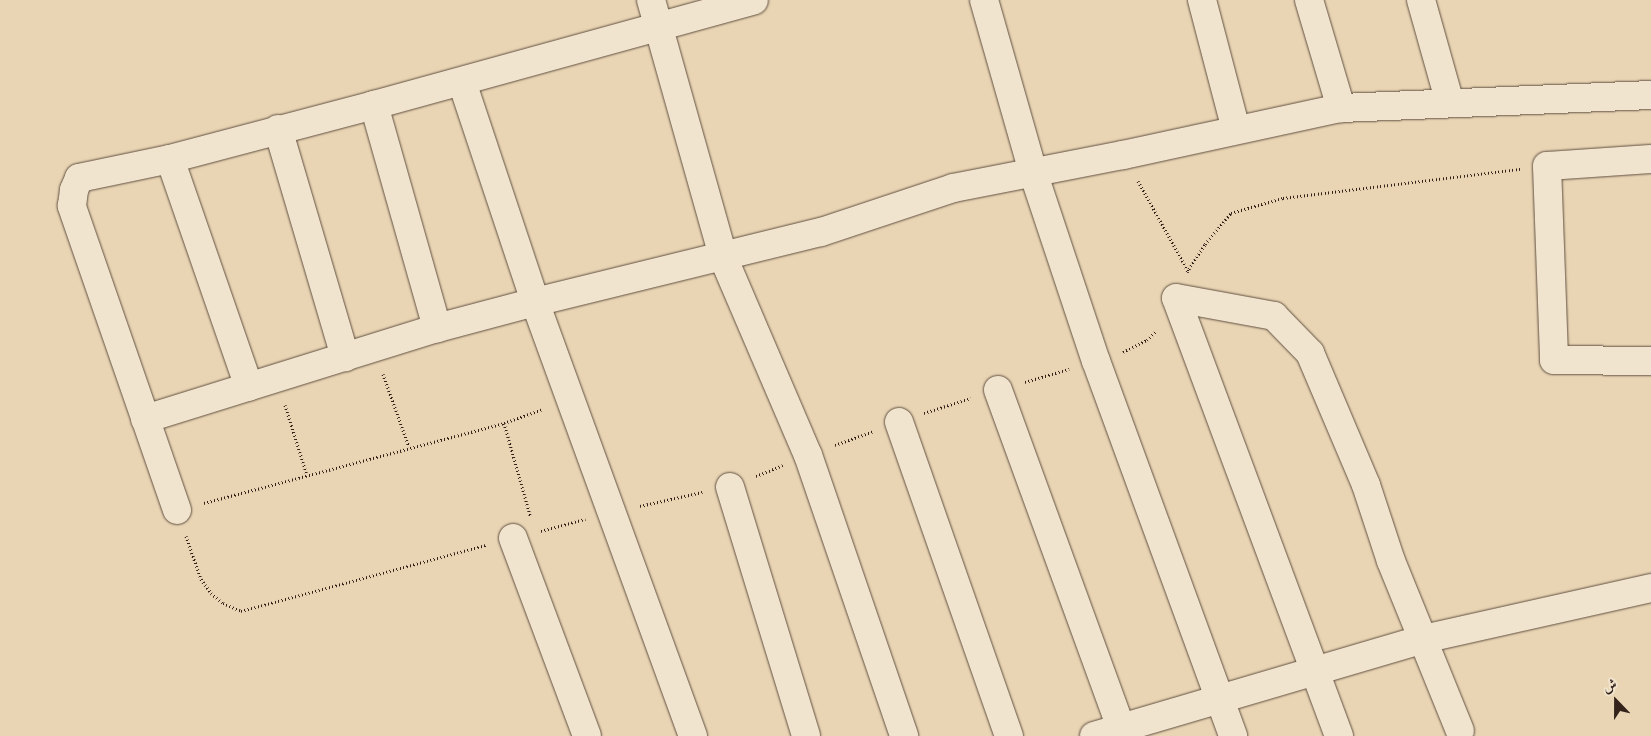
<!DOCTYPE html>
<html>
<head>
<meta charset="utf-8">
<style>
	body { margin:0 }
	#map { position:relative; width:1651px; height:736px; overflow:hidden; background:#e9d5b4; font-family:"Sorts Mill Goudy",Amiri,serif }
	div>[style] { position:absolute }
	.path>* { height:3px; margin-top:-1.5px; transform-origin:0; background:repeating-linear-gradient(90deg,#34231b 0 1px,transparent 0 3.5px) }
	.roads { filter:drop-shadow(0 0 1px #615041) drop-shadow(0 0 1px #615041) }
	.minor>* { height:28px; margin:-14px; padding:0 14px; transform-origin:14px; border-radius:14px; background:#f1e4ce }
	span { translate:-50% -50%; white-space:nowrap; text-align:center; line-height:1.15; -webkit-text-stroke:4px #f1e4ce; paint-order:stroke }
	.north { position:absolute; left:1591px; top:676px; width:50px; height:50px; -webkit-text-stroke:4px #f1e4ce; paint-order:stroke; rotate:338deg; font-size:14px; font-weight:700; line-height:20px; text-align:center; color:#34231b }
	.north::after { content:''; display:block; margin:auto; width:18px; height:22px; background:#34231b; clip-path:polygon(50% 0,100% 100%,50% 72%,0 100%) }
</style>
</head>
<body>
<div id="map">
	<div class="path">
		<div style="left:1138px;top:181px;width:103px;rotate:60.9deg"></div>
		<div style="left:1187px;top:272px;width:33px;rotate:-57deg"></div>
		<div style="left:1205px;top:244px;width:40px;rotate:-50deg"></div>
		<div style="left:1231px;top:213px;width:54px;rotate:-16.1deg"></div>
		<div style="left:1283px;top:198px;width:239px;rotate:-7deg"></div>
		<div style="left:1123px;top:352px;width:27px;rotate:-27deg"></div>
		<div style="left:1147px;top:340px;width:14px;rotate:-45deg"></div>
		<div style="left:383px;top:374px;width:77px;rotate:70.4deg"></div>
		<div style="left:1025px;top:382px;width:46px;rotate:-16.5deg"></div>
		<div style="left:285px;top:405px;width:73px;rotate:72.6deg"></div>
		<div style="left:924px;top:413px;width:49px;rotate:-17.7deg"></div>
		<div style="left:504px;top:423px;width:41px;rotate:-19.7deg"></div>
		<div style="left:835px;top:445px;width:41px;rotate:-19.7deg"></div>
		<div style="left:756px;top:476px;width:29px;rotate:-22deg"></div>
		<div style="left:204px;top:503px;width:310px;rotate:-14.9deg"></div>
		<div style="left:504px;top:423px;width:96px;rotate:74.2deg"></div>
		<div style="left:640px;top:506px;width:64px;rotate:-12.7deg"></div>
		<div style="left:541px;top:531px;width:46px;rotate:-15.3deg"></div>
		<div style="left:186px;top:536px;width:46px;rotate:70.8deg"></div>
		<div style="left:201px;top:579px;width:17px;rotate:54deg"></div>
		<div style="left:211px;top:593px;width:16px;rotate:40deg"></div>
		<div style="left:223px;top:603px;width:20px;rotate:24deg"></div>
		<div style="left:241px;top:611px;width:254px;rotate:-15.1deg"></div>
	</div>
	<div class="roads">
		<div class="minor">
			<div style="left:651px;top:0;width:267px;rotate:74.3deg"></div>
			<div style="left:723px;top:257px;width:215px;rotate:66.8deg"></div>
			<div style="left:808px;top:455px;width:297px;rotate:71.1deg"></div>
			<div style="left:984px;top:0;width:179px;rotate:74.1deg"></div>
			<div style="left:1033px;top:172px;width:199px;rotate:71.6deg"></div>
			<div style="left:1096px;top:361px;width:399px;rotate:69.9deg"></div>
			<div style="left:1202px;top:0;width:134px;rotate:75.3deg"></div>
			<div style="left:1309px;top:0;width:113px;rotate:73.5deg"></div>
			<div style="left:1421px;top:0;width:107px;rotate:74.3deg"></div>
			<div style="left:462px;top:82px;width:232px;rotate:71.6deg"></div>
			<div style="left:535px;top:302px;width:294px;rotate:-13.8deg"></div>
			<div style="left:821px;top:232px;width:139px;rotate:-18.4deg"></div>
			<div style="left:953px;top:188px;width:173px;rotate:-11deg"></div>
			<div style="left:1123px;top:155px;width:223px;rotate:-12.2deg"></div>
			<div style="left:1341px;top:108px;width:310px;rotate:-2.4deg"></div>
			<div style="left:374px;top:105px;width:394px;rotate:-15.4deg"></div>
			<div style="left:278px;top:129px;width:238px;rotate:73.6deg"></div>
			<div style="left:170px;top:159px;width:241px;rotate:70.9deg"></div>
			<div style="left:1651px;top:159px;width:104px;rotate:176.1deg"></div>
			<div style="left:1547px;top:166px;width:194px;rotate:87.9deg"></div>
			<div style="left:1554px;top:360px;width:97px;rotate:0.6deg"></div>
			<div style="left:998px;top:390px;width:368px;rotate:70deg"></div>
			<div style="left:145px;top:419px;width:306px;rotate:-17.3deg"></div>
			<div style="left:899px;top:422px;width:333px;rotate:70.7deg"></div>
			<div style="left:730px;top:487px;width:260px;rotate:73deg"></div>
			<div style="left:177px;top:510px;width:322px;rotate:-109.1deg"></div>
			<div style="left:72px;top:206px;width:16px;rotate:-83deg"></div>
			<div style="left:74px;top:190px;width:13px;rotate:-67deg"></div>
			<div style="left:79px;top:178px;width:93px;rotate:-11.8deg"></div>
			<div style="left:170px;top:159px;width:211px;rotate:-14.8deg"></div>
			<div style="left:374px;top:105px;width:232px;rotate:74.2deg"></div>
			<div style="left:437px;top:328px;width:101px;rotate:-14.9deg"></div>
			<div style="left:535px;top:302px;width:462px;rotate:70deg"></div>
			<div style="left:513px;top:538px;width:211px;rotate:69.5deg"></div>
			<div style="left:1094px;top:736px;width:343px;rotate:-16.4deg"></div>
			<div style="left:1423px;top:639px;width:234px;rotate:-12.6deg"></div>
			<div style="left:1339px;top:736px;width:467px;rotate:-110.4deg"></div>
			<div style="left:1176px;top:298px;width:100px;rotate:10.4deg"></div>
			<div style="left:1274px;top:316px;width:52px;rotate:45.8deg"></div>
			<div style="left:1310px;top:353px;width:143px;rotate:67deg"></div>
			<div style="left:1366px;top:485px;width:80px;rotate:71.8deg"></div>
			<div style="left:1391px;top:561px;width:183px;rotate:67.9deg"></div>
		</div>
	</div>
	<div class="north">ش</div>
</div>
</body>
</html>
